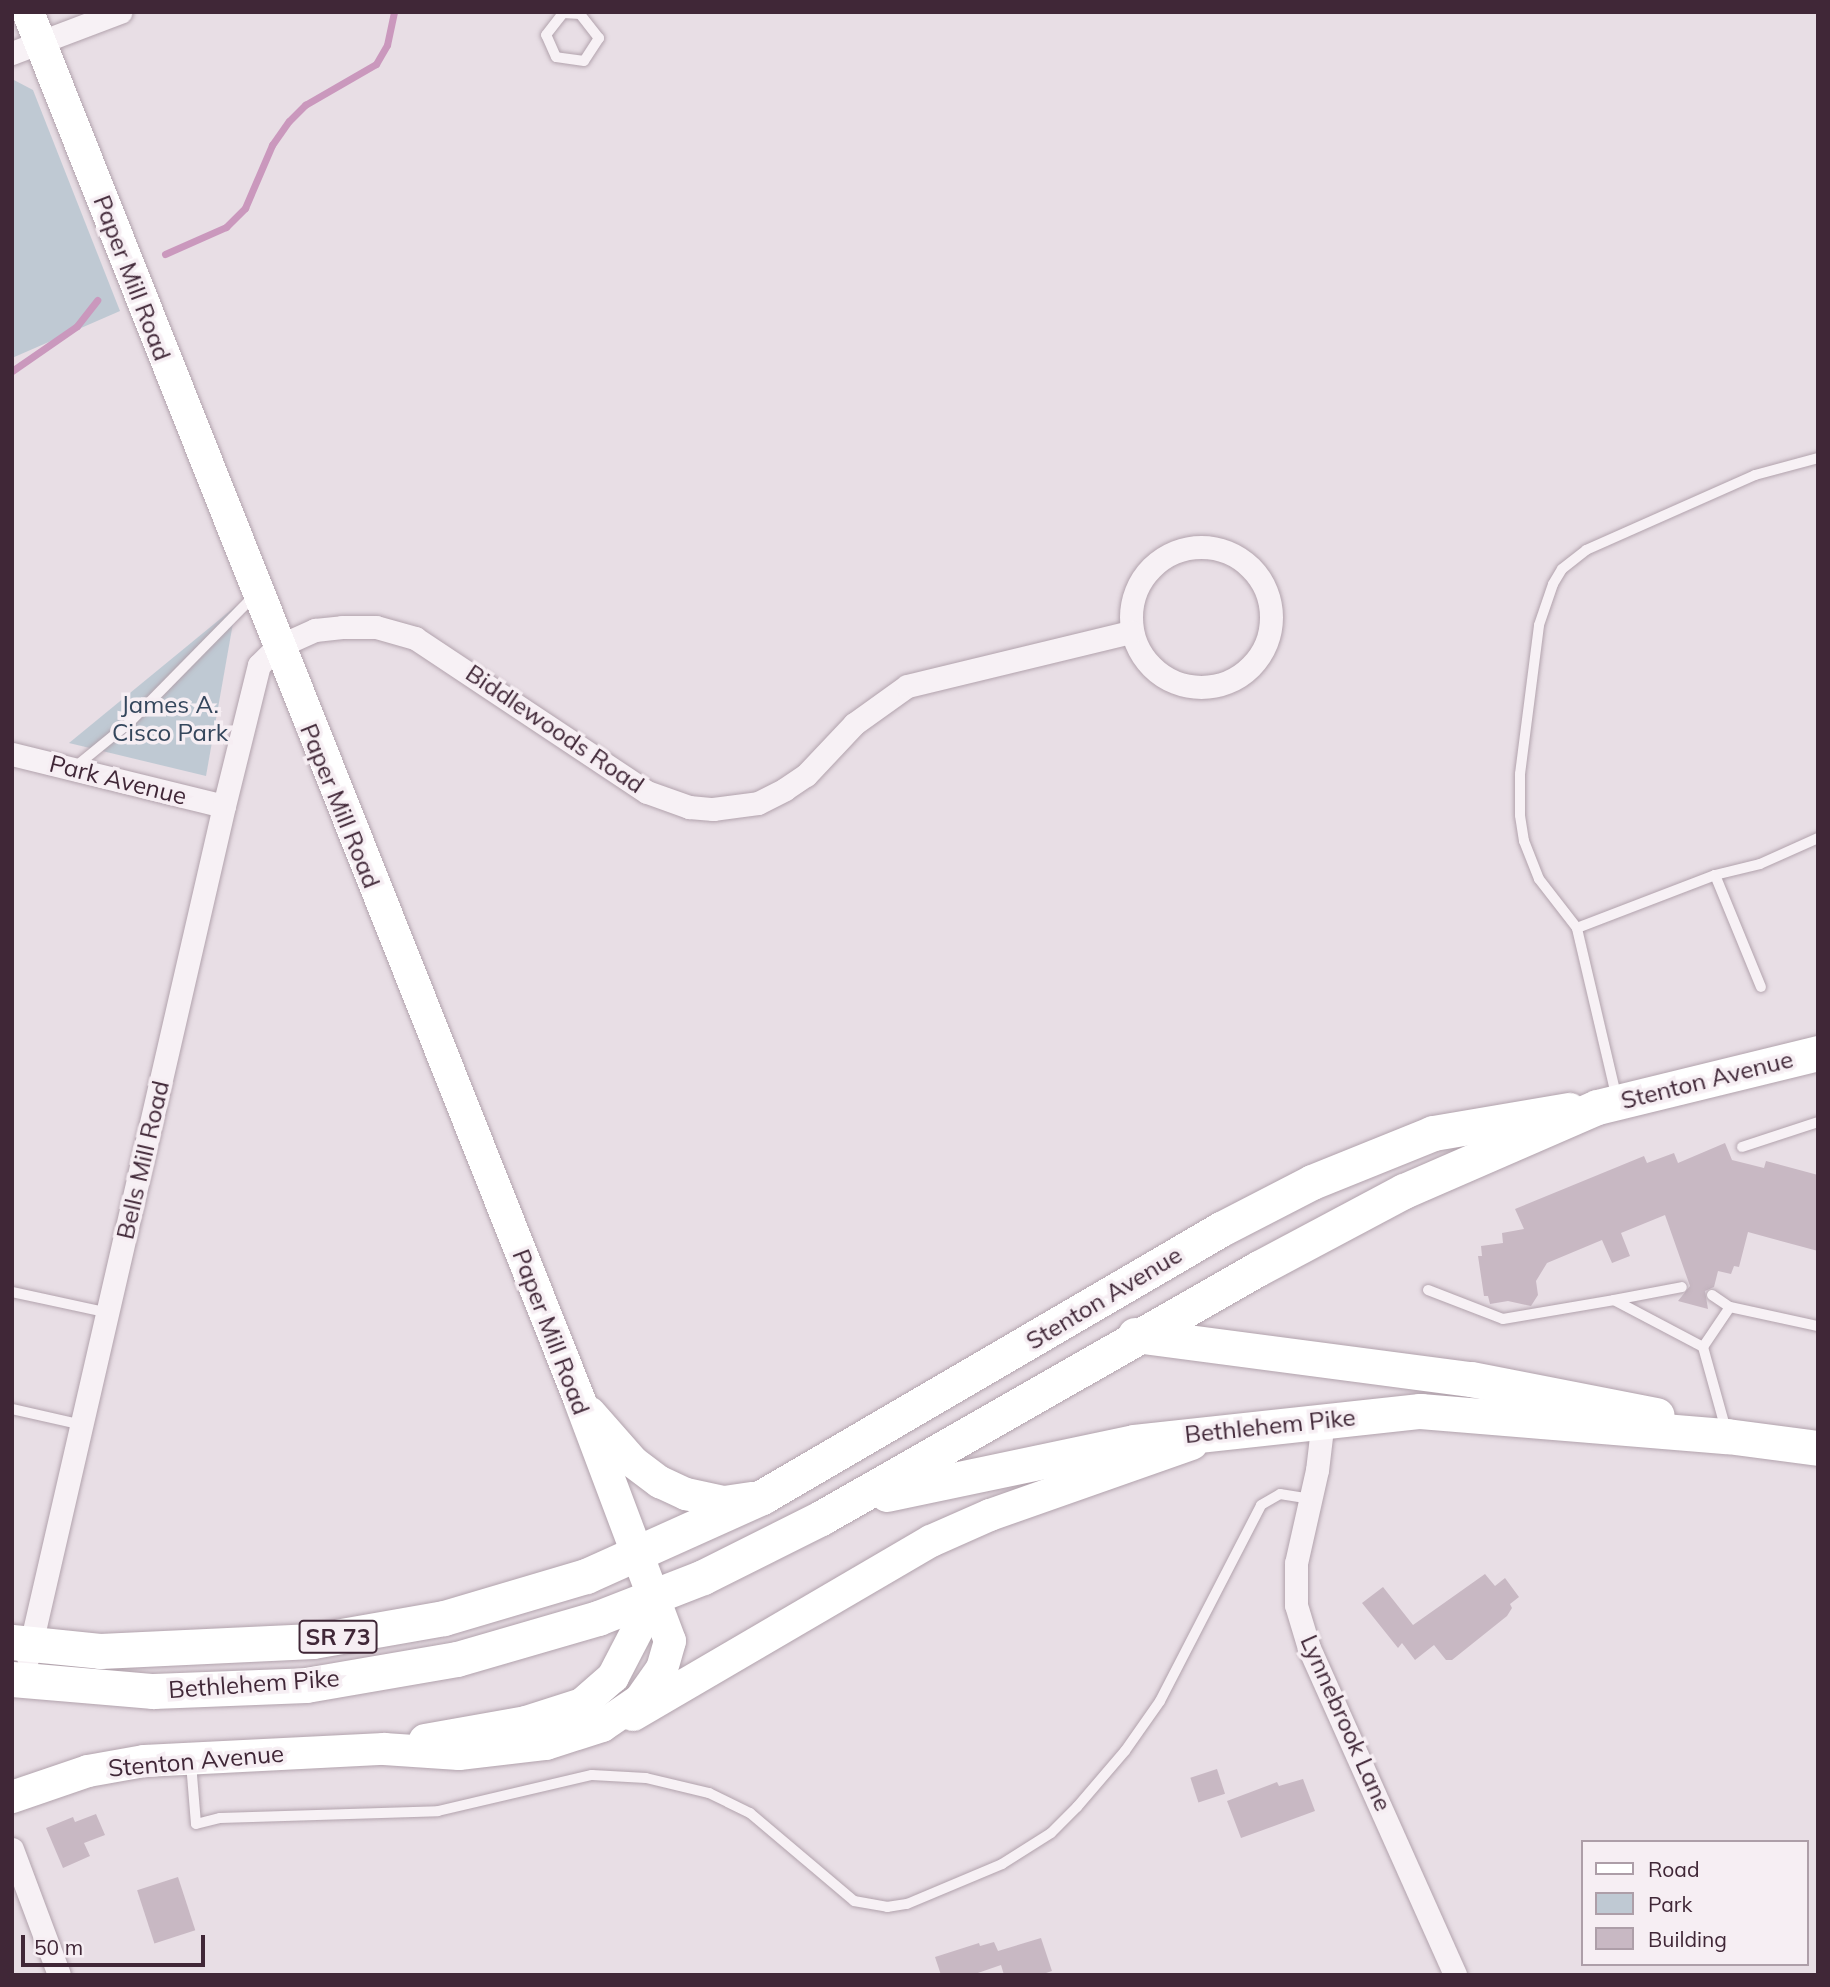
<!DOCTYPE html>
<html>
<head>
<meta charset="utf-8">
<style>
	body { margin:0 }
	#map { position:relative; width:1830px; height:1987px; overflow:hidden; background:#e8dee5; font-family:Mulish,sans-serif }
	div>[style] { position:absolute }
	.green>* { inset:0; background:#bfc9d3 }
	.stream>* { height:7px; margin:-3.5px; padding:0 3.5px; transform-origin:3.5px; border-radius:3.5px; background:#ca98bd }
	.building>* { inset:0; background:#c8b8c3; transform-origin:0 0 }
	.roads { filter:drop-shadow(0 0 2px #b2a3ad) drop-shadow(0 0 2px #b2a3ad) }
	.lane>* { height:10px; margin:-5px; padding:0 5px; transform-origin:5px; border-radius:5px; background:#f7f1f5 }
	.street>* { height:23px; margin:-11.5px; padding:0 11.5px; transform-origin:11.5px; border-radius:11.5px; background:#f7f1f5 }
	.street>.ring { margin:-11.5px; padding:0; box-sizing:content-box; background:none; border:23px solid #f7f1f5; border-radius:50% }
	.secondary>* { height:32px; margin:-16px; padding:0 16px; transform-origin:16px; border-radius:16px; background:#fff }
	.primary>* { height:35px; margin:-17.5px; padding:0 17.5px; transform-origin:17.5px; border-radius:17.5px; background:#fff }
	span { translate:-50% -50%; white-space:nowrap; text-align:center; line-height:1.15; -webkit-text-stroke:7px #f6eef3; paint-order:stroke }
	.shield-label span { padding:2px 5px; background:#f6eef3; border:2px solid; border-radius:5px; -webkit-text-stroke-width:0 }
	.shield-label { font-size:23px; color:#402737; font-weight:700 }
	.street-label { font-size:24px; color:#402737 }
	.park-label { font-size:24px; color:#34465c }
	.frame { position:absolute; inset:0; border:14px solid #402737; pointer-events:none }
	.legend { position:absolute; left:1581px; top:1840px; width:228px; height:126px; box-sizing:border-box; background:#f6eef3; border:2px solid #ad9ea8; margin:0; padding:9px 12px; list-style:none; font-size:21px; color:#402737 }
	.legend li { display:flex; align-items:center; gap:14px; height:35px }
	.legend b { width:35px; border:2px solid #ad9ea8 }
	.scale { position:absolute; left:21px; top:1935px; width:184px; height:32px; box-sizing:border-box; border:4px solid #402737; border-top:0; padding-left:9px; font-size:21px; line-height:24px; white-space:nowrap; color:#402737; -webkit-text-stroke:5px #f6eef3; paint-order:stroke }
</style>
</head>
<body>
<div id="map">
	<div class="green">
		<div style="clip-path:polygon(12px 79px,33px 90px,120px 311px,12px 358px)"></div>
		<div style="clip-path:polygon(236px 606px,206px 776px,69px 743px)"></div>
	</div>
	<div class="stream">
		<div style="left:165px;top:254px;width:67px;rotate:-23.9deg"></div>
		<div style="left:226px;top:227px;width:27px;rotate:-45deg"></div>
		<div style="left:245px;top:208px;width:69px;rotate:-66.8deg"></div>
		<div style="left:272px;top:145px;width:29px;rotate:-55deg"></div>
		<div style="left:289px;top:121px;width:23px;rotate:-45deg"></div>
		<div style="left:305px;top:105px;width:82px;rotate:-30deg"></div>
		<div style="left:376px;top:64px;width:22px;rotate:-60deg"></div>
		<div style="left:387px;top:45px;width:34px;rotate:-78deg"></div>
		<div style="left:12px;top:371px;width:79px;rotate:-34.7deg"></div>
		<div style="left:77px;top:326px;width:33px;rotate:-52deg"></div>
	</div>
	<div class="building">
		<div style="clip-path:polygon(1725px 1143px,1732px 1160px,1764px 1168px,1766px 1161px,1818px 1175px,1818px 1251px,1748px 1232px,1739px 1267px,1734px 1266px,1731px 1274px,1718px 1271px,1714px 1287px,1705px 1291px,1708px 1309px,1678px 1301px,1690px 1286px,1665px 1215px,1621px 1233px,1630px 1256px,1612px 1263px,1602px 1240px,1547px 1263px,1536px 1281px,1538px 1295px,1531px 1306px,1508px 1301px,1490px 1304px,1488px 1296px,1484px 1296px,1478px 1256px,1482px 1256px,1481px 1246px,1503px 1243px,1502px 1233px,1524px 1229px,1515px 1209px,1644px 1156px,1647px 1163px,1674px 1153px,1678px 1163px)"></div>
		<div style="clip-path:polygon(1485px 1574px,1495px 1586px,1505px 1578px,1519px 1597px,1510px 1604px,1512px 1608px,1507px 1616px,1452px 1660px,1446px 1660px,1434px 1645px,1415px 1660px,1402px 1643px,1398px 1648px,1362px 1603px,1383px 1587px,1413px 1625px)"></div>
		<div style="left:1217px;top:1769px;width:26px;height:28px;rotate:72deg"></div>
		<div style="clip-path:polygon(1303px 1779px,1315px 1811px,1241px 1838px,1227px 1801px,1277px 1782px,1279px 1786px)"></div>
		<div style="clip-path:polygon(96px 1814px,105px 1835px,84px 1843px,90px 1856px,63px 1868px,46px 1828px,73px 1817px,75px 1822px)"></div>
		<div style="left:178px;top:1877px;width:56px;height:43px;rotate:72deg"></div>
		<div style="clip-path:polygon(1041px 1938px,1052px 1971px,1040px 1975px,1004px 1975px,1001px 1965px,972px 1975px,941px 1975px,935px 1957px,979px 1943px,980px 1946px,994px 1942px,998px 1951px)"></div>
	</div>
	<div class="roads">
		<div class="lane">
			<div style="left:563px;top:13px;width:17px;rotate:3deg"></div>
			<div style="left:580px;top:14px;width:31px;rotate:52deg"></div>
			<div style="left:599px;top:38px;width:27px;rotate:123deg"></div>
			<div style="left:584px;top:61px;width:28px;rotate:-172deg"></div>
			<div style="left:556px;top:57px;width:24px;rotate:-114deg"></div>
			<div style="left:546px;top:35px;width:28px;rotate:-52deg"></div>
			<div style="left:75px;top:767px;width:71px;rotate:-39.3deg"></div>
			<div style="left:130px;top:722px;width:178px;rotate:-45.5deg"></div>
			<div style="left:1715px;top:875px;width:46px;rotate:-13.7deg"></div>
			<div style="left:1760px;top:864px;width:64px;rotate:-24.1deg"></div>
			<div style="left:1577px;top:928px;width:62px;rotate:-127.8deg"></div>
			<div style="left:1539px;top:879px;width:41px;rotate:-111.5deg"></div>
			<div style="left:1524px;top:841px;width:26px;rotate:-99deg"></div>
			<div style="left:1520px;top:815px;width:41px;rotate:-90deg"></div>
			<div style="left:1520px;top:774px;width:150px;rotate:-82.7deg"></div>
			<div style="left:1539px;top:625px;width:43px;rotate:-71.1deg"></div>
			<div style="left:1553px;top:584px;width:17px;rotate:-59deg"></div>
			<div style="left:1562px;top:569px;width:31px;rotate:-38deg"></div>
			<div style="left:1586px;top:550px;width:185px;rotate:-23.9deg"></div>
			<div style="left:1755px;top:475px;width:65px;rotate:-15.1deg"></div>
			<div style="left:1617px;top:1099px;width:176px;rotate:-103.2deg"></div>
			<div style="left:1577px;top:928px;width:148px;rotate:-21deg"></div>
			<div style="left:1715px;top:875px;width:121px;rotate:67.7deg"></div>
			<div style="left:1742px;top:1147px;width:80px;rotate:-18.2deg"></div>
			<div style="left:1428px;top:1290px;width:80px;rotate:21.1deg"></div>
			<div style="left:1503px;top:1319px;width:113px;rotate:-9.7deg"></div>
			<div style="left:1614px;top:1300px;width:101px;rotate:27.8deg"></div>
			<div style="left:1703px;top:1347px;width:86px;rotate:74.5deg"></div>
			<div style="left:12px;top:1292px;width:99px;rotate:12.2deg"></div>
			<div style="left:1712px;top:1295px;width:22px;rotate:34deg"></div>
			<div style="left:1614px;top:1300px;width:69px;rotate:-10.8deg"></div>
			<div style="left:1703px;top:1347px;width:48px;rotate:-56deg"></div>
			<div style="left:1730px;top:1307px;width:90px;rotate:12.2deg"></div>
			<div style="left:12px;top:1409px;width:73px;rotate:12.7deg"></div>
			<div style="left:191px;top:1763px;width:61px;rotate:85.3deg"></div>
			<div style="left:196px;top:1824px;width:25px;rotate:-14deg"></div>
			<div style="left:220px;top:1818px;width:218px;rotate:-1.8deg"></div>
			<div style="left:438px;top:1811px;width:158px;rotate:-13.2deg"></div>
			<div style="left:592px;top:1775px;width:54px;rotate:3.2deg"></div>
			<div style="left:646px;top:1778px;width:65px;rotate:13.4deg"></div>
			<div style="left:709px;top:1793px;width:46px;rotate:26deg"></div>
			<div style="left:750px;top:1813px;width:136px;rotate:40.2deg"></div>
			<div style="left:854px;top:1901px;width:34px;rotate:10deg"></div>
			<div style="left:887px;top:1907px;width:20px;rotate:-9deg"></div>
			<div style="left:907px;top:1904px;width:103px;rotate:-22.8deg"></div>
			<div style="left:1002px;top:1864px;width:58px;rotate:-32.3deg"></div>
			<div style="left:1051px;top:1833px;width:37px;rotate:-45deg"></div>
			<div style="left:1077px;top:1807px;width:74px;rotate:-49.4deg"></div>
			<div style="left:1125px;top:1751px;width:61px;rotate:-55deg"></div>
			<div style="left:1160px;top:1701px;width:220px;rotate:-62.7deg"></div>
			<div style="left:1261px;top:1505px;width:22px;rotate:-30deg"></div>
			<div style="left:1280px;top:1494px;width:30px;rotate:9deg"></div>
		</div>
		<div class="street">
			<div style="left:12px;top:53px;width:116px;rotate:-20.8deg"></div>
			<div class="ring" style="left:1131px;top:547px;width:117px;height:117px"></div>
			<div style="left:12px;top:754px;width:218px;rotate:13.8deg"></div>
			<div style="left:1323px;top:1420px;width:50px;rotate:96.8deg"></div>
			<div style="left:1317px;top:1470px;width:95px;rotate:102.7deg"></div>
			<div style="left:1296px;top:1563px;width:42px;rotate:90deg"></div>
			<div style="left:1296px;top:1605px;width:45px;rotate:73.2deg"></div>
			<div style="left:1309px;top:1648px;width:358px;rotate:65.9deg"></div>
			<div style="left:28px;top:1657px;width:873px;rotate:-77.03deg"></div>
			<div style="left:224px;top:806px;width:145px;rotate:-76.1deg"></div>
			<div style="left:259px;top:665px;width:25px;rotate:-45deg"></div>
			<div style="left:277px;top:647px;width:42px;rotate:-24.1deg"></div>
			<div style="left:315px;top:630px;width:27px;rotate:-6deg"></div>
			<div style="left:342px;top:627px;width:34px"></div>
			<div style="left:376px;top:627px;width:41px;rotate:15.8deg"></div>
			<div style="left:415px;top:638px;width:278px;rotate:33.6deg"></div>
			<div style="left:647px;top:792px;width:45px;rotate:19.7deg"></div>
			<div style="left:689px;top:807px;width:24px;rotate:5deg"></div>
			<div style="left:713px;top:809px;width:45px;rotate:-7.6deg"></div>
			<div style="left:758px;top:803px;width:30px;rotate:-27deg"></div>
			<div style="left:785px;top:789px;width:25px;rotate:-34deg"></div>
			<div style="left:806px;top:775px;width:70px;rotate:-46.7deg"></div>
			<div style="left:854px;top:724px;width:65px;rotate:-35.6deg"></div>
			<div style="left:907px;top:686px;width:230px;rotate:-13.6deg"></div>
			<div style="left:12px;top:1849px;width:134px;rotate:69.5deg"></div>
		</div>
		<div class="secondary">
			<div style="left:590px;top:1413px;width:65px;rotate:48.7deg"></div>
			<div style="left:633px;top:1462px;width:34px;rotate:37deg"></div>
			<div style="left:660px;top:1482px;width:29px;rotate:25deg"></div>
			<div style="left:686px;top:1494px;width:39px;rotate:12deg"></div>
			<div style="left:724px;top:1502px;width:29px;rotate:-8deg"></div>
			<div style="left:633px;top:1715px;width:345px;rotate:-30.3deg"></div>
			<div style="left:931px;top:1541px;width:64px;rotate:-23.8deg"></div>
			<div style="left:990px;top:1515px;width:214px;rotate:-19.4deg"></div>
			<div style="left:425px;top:1740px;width:103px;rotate:-10.1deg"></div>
			<div style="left:526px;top:1722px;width:59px;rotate:-17.8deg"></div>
			<div style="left:582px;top:1704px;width:41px;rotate:-41.1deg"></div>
			<div style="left:613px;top:1677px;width:89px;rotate:-62.6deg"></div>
			<div style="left:12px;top:1797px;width:80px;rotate:-18.9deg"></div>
			<div style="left:88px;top:1771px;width:57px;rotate:-10.1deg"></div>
			<div style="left:144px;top:1761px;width:240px;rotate:-2.9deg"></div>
			<div style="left:384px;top:1749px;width:75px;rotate:3.8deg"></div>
			<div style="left:459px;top:1754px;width:88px;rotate:-6.6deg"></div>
			<div style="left:546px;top:1744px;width:59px;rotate:-17.8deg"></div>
			<div style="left:602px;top:1726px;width:46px;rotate:-34.4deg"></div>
			<div style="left:640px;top:1700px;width:38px;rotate:-55deg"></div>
			<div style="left:662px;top:1669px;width:29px;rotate:-74deg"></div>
			<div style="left:670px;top:1641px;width:256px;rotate:-110.6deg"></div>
			<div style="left:580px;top:1401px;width:1495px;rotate:-111.67deg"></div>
		</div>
		<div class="primary">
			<div style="left:1135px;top:1335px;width:339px;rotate:7.5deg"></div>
			<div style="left:1471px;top:1379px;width:189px;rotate:11deg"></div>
			<div style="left:887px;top:1494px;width:252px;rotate:-11.9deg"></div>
			<div style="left:1134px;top:1442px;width:288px;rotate:-6.2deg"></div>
			<div style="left:1420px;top:1411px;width:308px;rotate:4.7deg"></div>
			<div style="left:1727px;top:1436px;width:92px;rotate:7.5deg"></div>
			<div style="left:12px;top:1642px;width:88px;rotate:5.8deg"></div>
			<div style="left:100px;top:1651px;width:213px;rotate:-2.7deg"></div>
			<div style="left:313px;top:1641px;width:133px;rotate:-10deg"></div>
			<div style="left:444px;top:1618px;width:148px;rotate:-16.5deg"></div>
			<div style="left:586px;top:1576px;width:193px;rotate:-24.2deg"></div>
			<div style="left:762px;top:1497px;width:532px;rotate:-30.28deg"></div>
			<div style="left:1221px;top:1229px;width:102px;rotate:-27.3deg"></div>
			<div style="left:1312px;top:1182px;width:131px;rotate:-22deg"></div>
			<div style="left:1433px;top:1133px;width:138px;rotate:-9.6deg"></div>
			<div style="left:12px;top:1679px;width:142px;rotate:4.9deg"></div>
			<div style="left:153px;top:1691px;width:153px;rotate:-2.2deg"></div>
			<div style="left:306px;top:1685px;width:153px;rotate:-9.8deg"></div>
			<div style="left:457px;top:1659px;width:147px;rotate:-16.2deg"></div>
			<div style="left:598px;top:1618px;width:113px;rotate:-21.3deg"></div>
			<div style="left:703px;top:1577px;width:132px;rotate:-26.6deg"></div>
			<div style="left:821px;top:1518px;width:504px;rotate:-29.72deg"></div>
			<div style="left:1259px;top:1268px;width:164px;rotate:-28deg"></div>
			<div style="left:1404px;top:1191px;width:210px;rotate:-23.5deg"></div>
			<div style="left:1597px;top:1107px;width:228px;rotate:-13.7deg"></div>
		</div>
	</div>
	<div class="shield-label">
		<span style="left:338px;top:1637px">SR 73</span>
	</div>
	<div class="street-label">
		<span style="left:132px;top:278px;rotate:69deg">Paper Mill Road</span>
		<span style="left:555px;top:729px;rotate:34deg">Biddlewoods Road</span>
		<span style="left:118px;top:780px;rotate:14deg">Park Avenue</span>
		<span style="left:340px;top:806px;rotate:68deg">Paper Mill Road</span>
		<span style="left:1707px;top:1080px;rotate:-14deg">Stenton Avenue</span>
		<span style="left:143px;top:1160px;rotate:-77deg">Bells Mill Road</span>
		<span style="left:1104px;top:1298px;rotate:-31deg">Stenton Avenue</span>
		<span style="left:551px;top:1332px;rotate:69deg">Paper Mill Road</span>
		<span style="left:1270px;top:1426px;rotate:-6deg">Bethlehem Pike</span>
		<span style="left:254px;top:1684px;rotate:-4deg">Bethlehem Pike</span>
		<span style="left:1346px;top:1723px;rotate:66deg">Lynnebrook Lane</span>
		<span style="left:196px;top:1761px;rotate:-5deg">Stenton Avenue</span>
	</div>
	<div class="park-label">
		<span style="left:170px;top:719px">James A.<br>Cisco Park</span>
	</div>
	<div class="frame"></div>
	<ul class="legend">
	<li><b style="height:9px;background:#fff"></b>Road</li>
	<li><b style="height:19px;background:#bfc9d3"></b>Park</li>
	<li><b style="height:19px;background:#c8b8c3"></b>Building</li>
	</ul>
	<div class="scale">50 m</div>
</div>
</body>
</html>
